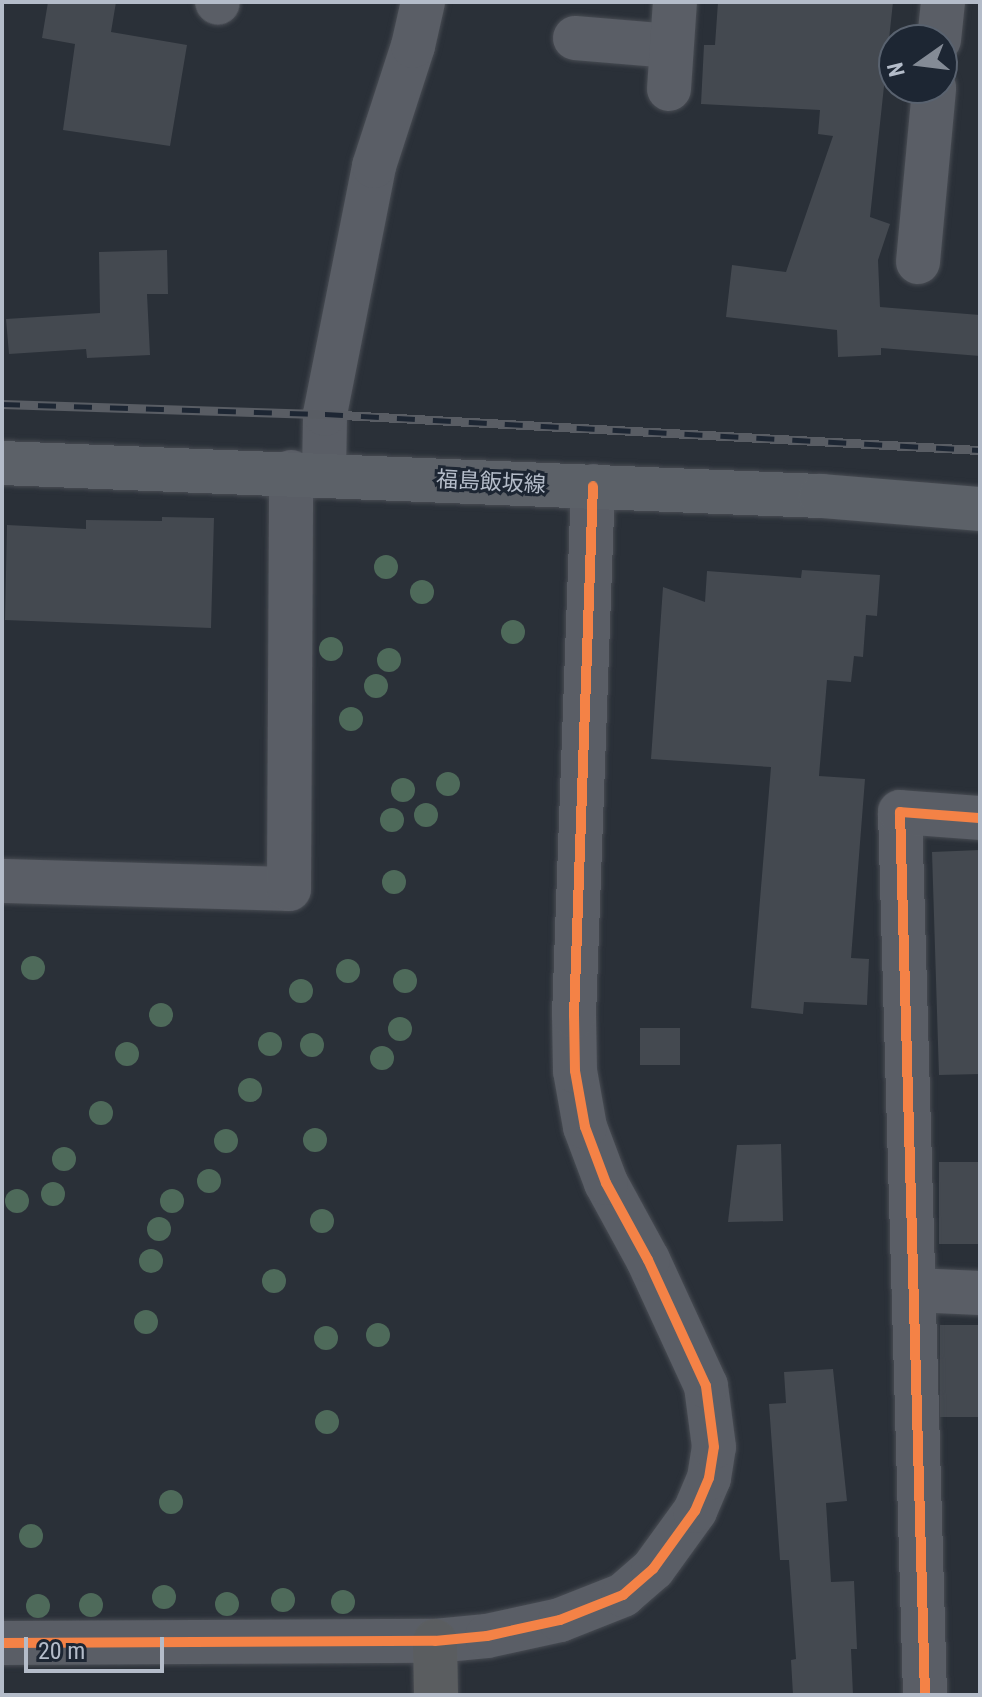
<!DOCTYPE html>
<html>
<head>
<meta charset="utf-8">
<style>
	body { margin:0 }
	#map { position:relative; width:982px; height:1697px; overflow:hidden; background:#2a3038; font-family:"Roboto Condensed","Noto Sans JP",sans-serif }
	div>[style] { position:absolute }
	.building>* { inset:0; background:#444950; transform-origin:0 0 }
	.roads { filter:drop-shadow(0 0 2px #484c53) drop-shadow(0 0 2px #484c53) }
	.minor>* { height:44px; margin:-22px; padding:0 22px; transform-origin:22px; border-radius:22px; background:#5a5e66 }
	.major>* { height:44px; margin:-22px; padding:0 22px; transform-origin:22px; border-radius:22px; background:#5c6168 }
	.highway>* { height:44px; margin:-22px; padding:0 22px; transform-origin:22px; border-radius:22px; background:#5a5d60 }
	.rail>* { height:9px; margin-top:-4.5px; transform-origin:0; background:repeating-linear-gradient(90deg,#1d2633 0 18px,#595d64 0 36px); box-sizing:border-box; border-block:2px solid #595d64 }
	.cycleway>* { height:10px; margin:-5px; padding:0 5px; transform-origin:5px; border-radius:5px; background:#f48246 }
	.trees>* { width:24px; height:24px; margin:-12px; border-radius:50%; background:#4e6a5a }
	span { translate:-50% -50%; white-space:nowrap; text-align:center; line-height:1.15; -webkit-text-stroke:6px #1d2633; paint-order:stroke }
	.street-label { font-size:22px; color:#b4bcc9 }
	.frame { position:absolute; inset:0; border:4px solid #b4bcc9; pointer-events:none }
	.north { position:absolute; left:878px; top:24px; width:80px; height:80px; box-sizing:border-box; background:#1d2633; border:2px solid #59626f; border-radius:50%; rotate:256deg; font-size:22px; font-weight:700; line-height:32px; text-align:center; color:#b4bcc9 }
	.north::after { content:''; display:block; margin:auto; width:28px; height:36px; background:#848b96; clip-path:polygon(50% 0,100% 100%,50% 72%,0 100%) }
	.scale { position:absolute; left:24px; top:1637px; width:140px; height:36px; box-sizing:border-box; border:4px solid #b4bcc9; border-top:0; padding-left:10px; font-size:24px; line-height:28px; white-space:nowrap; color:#b4bcc9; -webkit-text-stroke:6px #1d2633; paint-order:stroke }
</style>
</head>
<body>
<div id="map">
	<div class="building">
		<div style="clip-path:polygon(48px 2px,116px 2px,111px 32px,187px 45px,170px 146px,63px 130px,75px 44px,42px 38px)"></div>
		<div style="clip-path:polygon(718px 2px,893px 2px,870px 217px,890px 224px,878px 260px,880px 307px,980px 315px,980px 356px,881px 348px,881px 355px,838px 357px,837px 330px,726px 317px,732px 265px,786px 272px,833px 136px,818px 134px,820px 110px,701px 104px,704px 45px,715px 45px)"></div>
		<div style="clip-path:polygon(167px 250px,168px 294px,147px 294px,150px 355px,87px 358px,86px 349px,9px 354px,6px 319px,100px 313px,99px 252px)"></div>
		<div style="clip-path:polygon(162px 517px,214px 518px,211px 628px,5px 620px,7px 525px,86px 529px,86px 520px,162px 521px)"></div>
		<div style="clip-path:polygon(802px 570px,880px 575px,877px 616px,866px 615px,863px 657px,854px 656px,851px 682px,827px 680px,819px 776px,865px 779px,851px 958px,869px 959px,867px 1005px,804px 1002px,803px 1014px,751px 1008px,771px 767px,651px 759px,663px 587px,705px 602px,707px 571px,801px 578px)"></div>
		<div style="clip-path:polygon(980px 850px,980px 1074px,939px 1075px,932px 852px)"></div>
		<div style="left:640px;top:1028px;width:40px;height:37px"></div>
		<div style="clip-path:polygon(781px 1144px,783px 1221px,728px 1222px,737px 1145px)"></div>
		<div style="left:980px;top:1162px;width:82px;height:41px;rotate:90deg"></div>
		<div style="left:980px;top:1325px;width:92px;height:40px;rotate:90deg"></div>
		<div style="clip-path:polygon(833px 1369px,847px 1501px,826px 1503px,831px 1582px,854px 1581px,857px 1649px,851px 1649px,853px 1695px,793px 1695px,791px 1660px,796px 1659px,789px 1560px,780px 1560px,769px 1404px,786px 1403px,784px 1372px)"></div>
	</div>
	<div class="roads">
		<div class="minor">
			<div style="left:217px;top:2px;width:1px;rotate:45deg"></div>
			<div style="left:575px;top:38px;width:96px;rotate:4.8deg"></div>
			<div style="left:939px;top:40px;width:38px;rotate:-84deg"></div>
			<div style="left:669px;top:89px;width:87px;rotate:-86.1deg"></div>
			<div style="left:918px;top:262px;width:175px;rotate:-84.7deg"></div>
			<div style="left:324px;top:474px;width:60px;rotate:-89deg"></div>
			<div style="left:325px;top:414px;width:253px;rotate:-78.8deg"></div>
			<div style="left:374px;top:166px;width:126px;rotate:-72deg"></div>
			<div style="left:413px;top:46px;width:45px;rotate:-77.2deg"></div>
			<div style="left:2px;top:881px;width:287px;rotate:1.6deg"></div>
			<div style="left:289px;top:889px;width:417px;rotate:-89.7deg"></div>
			<div style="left:914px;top:1290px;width:66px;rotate:2.6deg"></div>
			<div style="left:2px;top:1643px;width:433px;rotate:-0.3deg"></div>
			<div style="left:435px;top:1641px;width:52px;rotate:-5.5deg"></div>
			<div style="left:487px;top:1636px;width:75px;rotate:-12.4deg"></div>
			<div style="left:560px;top:1620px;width:68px;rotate:-21.6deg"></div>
			<div style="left:623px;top:1595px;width:40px;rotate:-41deg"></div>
			<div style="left:653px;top:1569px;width:72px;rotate:-54.1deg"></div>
			<div style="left:695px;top:1511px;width:36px;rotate:-67deg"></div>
			<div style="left:709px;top:1478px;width:31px;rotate:-81deg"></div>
			<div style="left:714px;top:1447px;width:62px;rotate:-97.5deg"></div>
			<div style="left:706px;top:1386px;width:139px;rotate:-114.7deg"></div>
			<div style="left:648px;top:1260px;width:88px;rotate:-118.6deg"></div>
			<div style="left:606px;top:1183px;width:60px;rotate:-110.6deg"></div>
			<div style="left:585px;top:1127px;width:57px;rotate:-100.1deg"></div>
			<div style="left:575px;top:1071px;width:55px;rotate:-91deg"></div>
			<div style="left:574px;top:1016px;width:530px;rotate:-87.95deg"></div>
			<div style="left:925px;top:1695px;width:883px;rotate:-91.62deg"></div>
			<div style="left:900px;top:812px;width:80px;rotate:4.3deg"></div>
		</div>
		<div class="major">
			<div style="left:2px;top:463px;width:820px;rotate:2.31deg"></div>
			<div style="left:821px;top:496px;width:160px;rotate:4.7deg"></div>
		</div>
		<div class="highway">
			<div style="left:435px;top:1641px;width:54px;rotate:88.9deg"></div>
		</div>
	</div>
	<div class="rail">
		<div style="left:2px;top:404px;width:323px;rotate:1.8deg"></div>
		<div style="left:325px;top:414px;width:656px;rotate:3.15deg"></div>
	</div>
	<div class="cycleway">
		<div style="left:2px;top:1643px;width:433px;rotate:-0.3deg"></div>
		<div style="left:435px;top:1641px;width:52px;rotate:-5.5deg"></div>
		<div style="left:487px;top:1636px;width:75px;rotate:-12.4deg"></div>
		<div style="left:560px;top:1620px;width:68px;rotate:-21.6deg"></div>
		<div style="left:623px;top:1595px;width:40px;rotate:-41deg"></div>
		<div style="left:653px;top:1569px;width:72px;rotate:-54.1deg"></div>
		<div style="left:695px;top:1511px;width:36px;rotate:-67deg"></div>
		<div style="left:709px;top:1478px;width:31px;rotate:-81deg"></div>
		<div style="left:714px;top:1447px;width:62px;rotate:-97.5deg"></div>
		<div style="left:706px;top:1386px;width:139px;rotate:-114.7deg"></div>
		<div style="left:648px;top:1260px;width:88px;rotate:-118.6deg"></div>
		<div style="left:606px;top:1183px;width:60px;rotate:-110.6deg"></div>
		<div style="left:585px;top:1127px;width:57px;rotate:-100.1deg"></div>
		<div style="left:575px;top:1071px;width:55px;rotate:-91deg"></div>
		<div style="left:574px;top:1016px;width:530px;rotate:-87.95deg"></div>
		<div style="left:925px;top:1695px;width:883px;rotate:-91.62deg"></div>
		<div style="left:900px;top:812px;width:80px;rotate:4.3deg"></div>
	</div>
	<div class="trees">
		<div style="left:386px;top:567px"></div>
		<div style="left:422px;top:592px"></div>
		<div style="left:513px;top:632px"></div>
		<div style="left:331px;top:649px"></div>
		<div style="left:389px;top:660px"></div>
		<div style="left:376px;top:686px"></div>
		<div style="left:351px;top:719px"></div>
		<div style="left:448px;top:784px"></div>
		<div style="left:403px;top:790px"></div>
		<div style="left:426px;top:815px"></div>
		<div style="left:392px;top:820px"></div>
		<div style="left:394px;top:882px"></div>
		<div style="left:33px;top:968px"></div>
		<div style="left:348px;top:971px"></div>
		<div style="left:405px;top:981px"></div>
		<div style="left:301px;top:991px"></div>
		<div style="left:161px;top:1015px"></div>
		<div style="left:400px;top:1029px"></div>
		<div style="left:270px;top:1044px"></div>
		<div style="left:312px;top:1045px"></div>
		<div style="left:127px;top:1054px"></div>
		<div style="left:382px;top:1058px"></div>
		<div style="left:250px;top:1090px"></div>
		<div style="left:101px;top:1113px"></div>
		<div style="left:315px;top:1140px"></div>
		<div style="left:226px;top:1141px"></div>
		<div style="left:64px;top:1159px"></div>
		<div style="left:209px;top:1181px"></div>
		<div style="left:53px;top:1194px"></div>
		<div style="left:17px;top:1201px"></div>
		<div style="left:172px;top:1201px"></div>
		<div style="left:322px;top:1221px"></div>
		<div style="left:159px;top:1229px"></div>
		<div style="left:151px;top:1261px"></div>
		<div style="left:274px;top:1281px"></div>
		<div style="left:146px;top:1322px"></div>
		<div style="left:378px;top:1335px"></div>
		<div style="left:326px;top:1338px"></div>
		<div style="left:327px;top:1422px"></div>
		<div style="left:171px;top:1502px"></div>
		<div style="left:31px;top:1536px"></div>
		<div style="left:164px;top:1597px"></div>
		<div style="left:283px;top:1600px"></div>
		<div style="left:343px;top:1602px"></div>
		<div style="left:227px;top:1604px"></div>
		<div style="left:91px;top:1605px"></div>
		<div style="left:38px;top:1606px"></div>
	</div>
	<div class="street-label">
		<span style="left:491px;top:482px;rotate:3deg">福島飯坂線</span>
	</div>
	<div class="frame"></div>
	<div class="north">N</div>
	<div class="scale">20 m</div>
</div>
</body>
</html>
